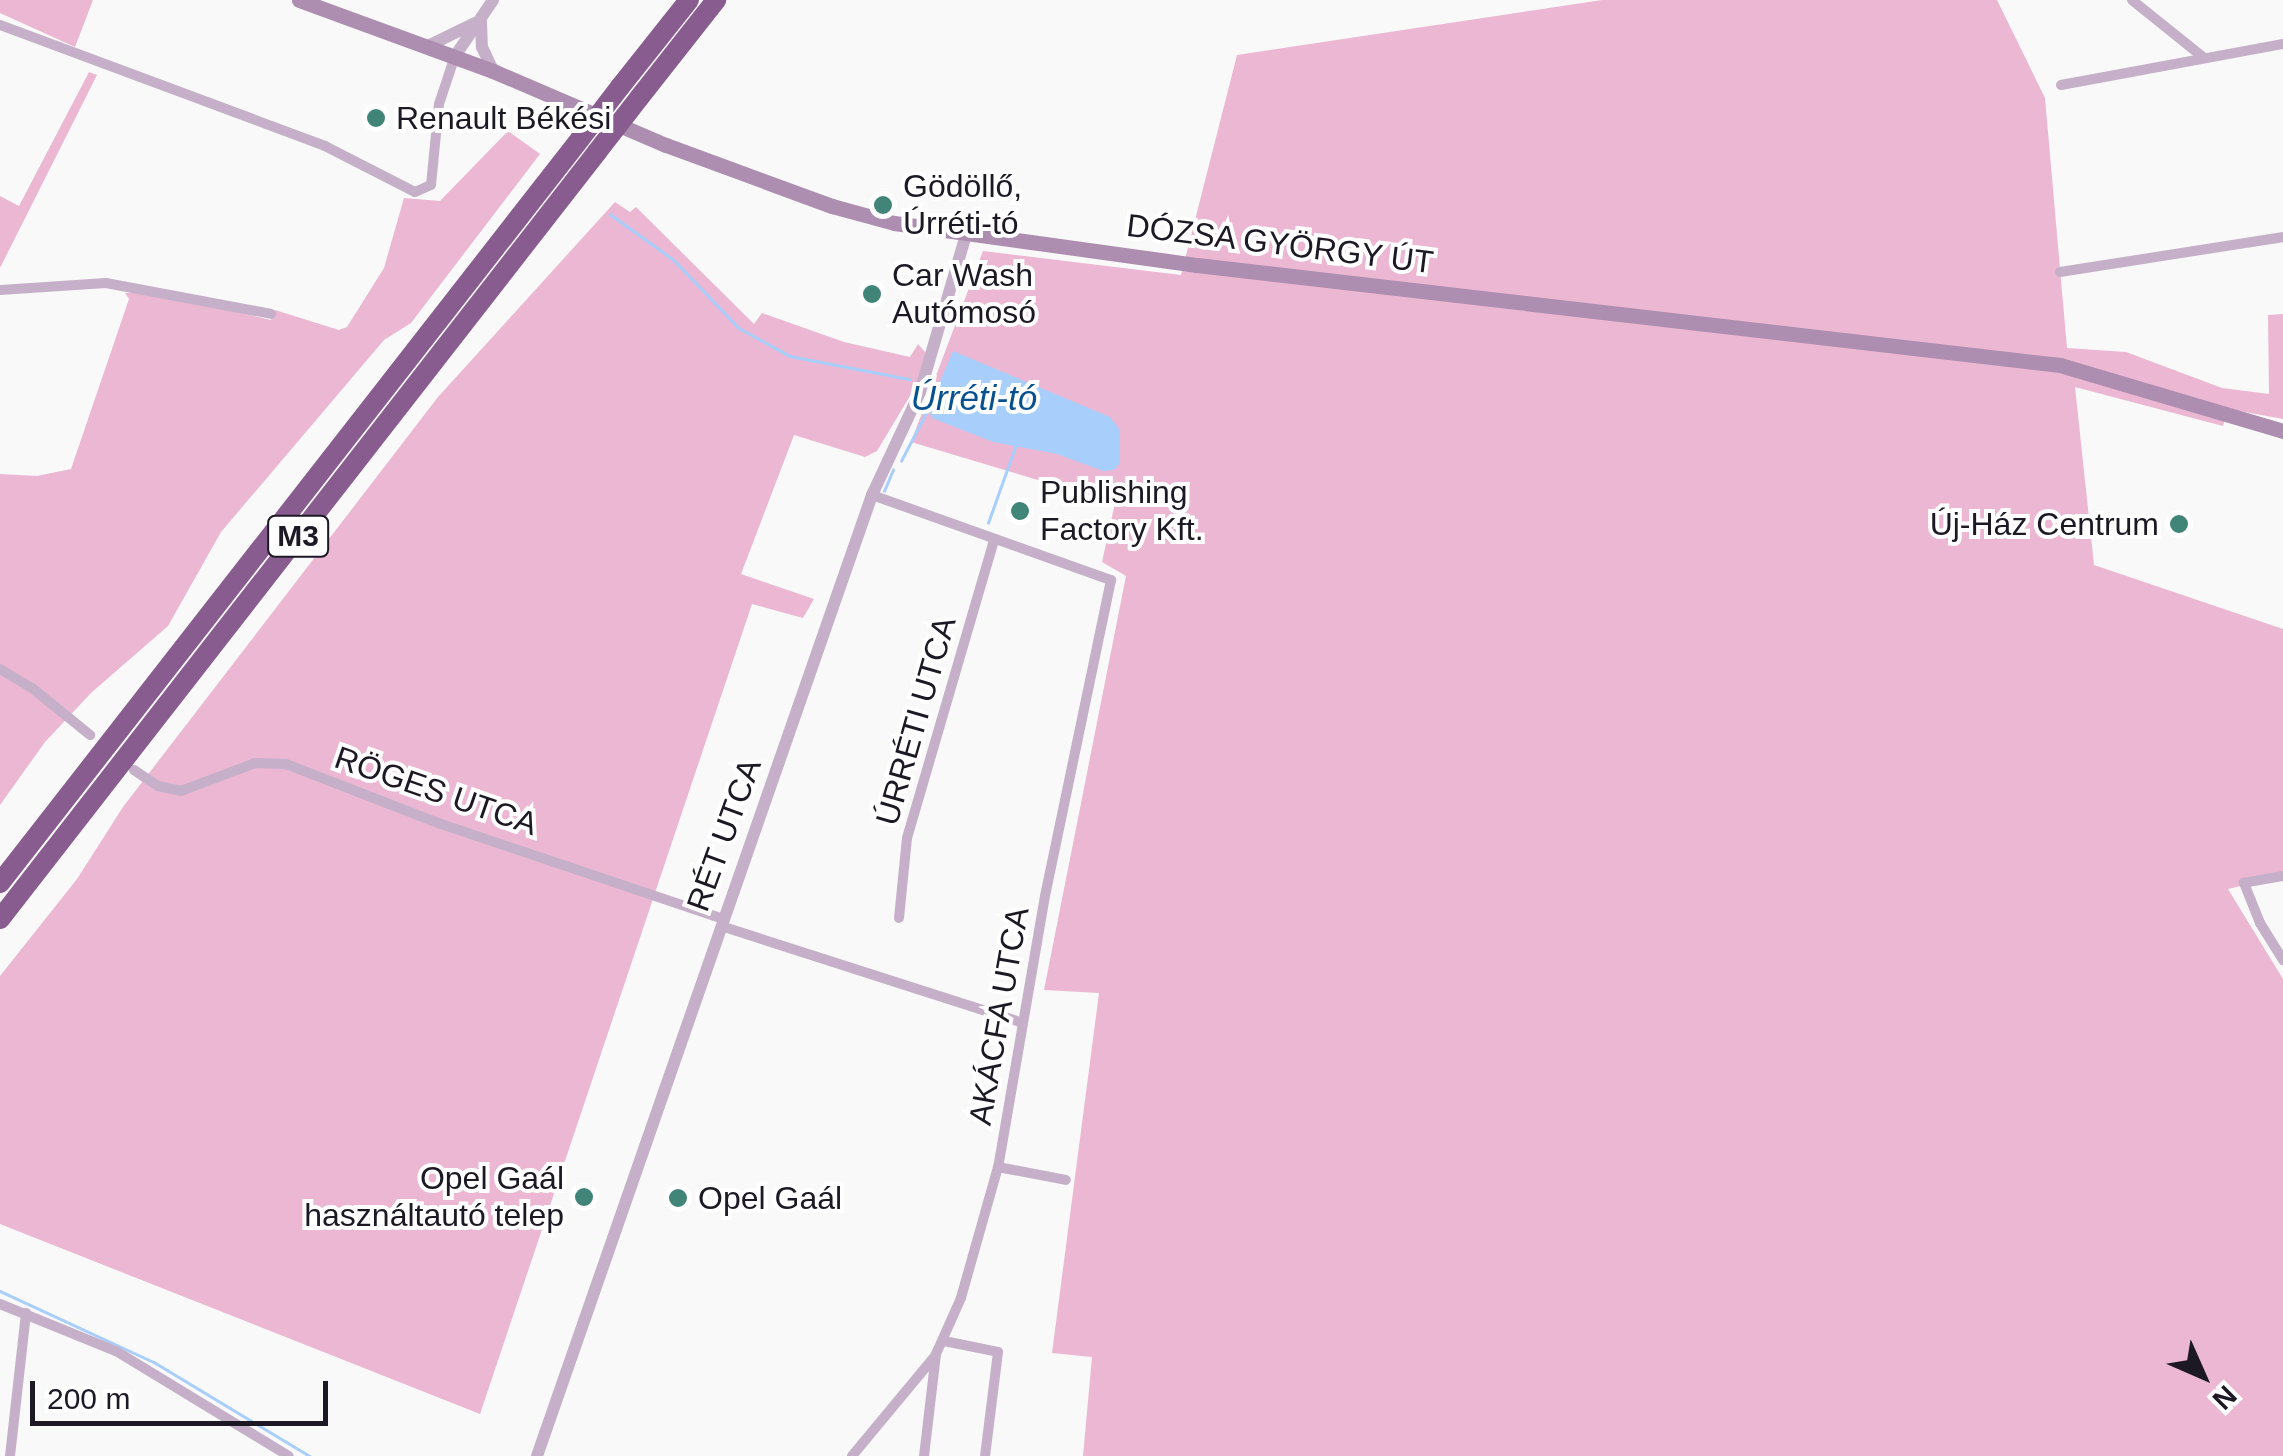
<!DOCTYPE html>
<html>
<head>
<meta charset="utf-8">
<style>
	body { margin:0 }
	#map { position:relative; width:2283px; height:1456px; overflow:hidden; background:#f9f9f9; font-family:Helvetica,sans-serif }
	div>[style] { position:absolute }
	.green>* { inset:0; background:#ecb7d2 }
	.water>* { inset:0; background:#a8cffb }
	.stream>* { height:2.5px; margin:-1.25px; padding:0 1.25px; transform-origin:1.25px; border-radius:1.25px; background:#a8cffb }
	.minor>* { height:10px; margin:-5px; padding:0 5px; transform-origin:5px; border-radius:5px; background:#c6b0c9 }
	.tertiary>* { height:12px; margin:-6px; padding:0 6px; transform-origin:6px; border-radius:6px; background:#c6b0c9 }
	.secondary>* { height:15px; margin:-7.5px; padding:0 7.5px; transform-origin:7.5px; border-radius:7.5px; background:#ad8db0 }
	.motorway>* { height:20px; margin:-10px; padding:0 10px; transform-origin:10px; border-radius:10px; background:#895c8f }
	.motorway-bridge>* { height:20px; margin:-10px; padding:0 10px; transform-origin:10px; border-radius:10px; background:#895c8f }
	.dots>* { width:28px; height:28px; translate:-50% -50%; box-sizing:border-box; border:5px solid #fff; border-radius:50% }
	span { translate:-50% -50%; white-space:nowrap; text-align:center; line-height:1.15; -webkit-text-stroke:8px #fff; paint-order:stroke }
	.shield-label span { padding:2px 8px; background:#fff; border:2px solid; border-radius:8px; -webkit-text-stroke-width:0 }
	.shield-label { font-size:30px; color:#1c1925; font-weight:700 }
	.poi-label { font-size:32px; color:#1c1925 }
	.left { translate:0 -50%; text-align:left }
	.right { translate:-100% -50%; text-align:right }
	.street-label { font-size:32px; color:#1c1925 }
	.water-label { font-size:35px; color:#075190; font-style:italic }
	.north { position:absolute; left:2153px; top:1326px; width:100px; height:100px; -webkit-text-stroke:8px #fff; paint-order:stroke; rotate:135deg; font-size:28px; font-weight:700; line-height:40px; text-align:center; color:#1c1925 }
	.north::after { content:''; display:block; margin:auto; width:35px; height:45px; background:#1c1925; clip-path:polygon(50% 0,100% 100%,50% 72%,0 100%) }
	.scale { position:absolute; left:30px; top:1381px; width:298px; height:45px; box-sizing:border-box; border:5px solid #1c1925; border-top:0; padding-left:12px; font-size:30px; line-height:35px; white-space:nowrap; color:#1c1925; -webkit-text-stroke:8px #fff; paint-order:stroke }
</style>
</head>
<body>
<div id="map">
	<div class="green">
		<div style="clip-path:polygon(0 0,93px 0,75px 47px,0 13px)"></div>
		<div style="clip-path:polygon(1602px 0,1997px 0,2045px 98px,2067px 348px,2126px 352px,2222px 388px,2269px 394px,2268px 315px,2283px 314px,2283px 419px,2228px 409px,2223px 426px,2075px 387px,2094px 565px,2283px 629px,2283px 876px,2228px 889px,2283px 979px,2283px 1456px,1083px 1456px,1092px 1357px,1052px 1353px,1099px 993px,1044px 990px,1126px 576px,1102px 562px,1115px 503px,911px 442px,983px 251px,1181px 275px,1237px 55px)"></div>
		<div style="clip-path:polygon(89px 72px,97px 75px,0 268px,0 196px,19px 206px)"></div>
		<div style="clip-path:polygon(508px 131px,540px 154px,411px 323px,384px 340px,221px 532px,168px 626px,91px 693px,45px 742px,0 805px,0 474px,37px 476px,71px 469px,129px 299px,125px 293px,149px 292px,271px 320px,275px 310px,339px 330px,347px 327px,384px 268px,404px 198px,440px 201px)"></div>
		<div style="clip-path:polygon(615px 202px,630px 212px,636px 207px,754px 324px,762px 313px,844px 342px,910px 357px,918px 344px,926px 353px,916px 386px,877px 451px,865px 457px,794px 435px,741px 574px,814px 599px,803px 618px,752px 604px,480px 1414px,0 1224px,0 976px,77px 879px,123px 807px,438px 397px)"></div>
	</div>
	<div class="water">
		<div style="clip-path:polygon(953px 351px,1110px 417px,1120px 430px,1120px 463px,1114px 470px,1103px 471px,1057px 454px,993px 442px,932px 418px,928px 409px)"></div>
	</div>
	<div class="stream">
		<div style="left:610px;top:214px;width:79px;rotate:35.7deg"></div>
		<div style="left:674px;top:260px;width:94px;rotate:46.3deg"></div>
		<div style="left:739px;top:328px;width:58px;rotate:28.8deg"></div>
		<div style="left:790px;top:356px;width:122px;rotate:10.9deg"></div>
		<div style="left:901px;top:461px;width:59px;rotate:-62.6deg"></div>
		<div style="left:884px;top:491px;width:23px;rotate:-67deg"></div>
		<div style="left:988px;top:523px;width:81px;rotate:-70.4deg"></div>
		<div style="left:0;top:1291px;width:170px;rotate:24.8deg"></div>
		<div style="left:154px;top:1362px;width:182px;rotate:31.1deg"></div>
	</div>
	<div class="minor">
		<div style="left:2132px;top:0;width:91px;rotate:38.8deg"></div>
		<div style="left:0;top:25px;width:347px;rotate:20.4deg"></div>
		<div style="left:325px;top:146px;width:101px;rotate:27.1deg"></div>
		<div style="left:415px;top:192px;width:17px;rotate:-24deg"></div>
		<div style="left:431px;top:185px;width:81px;rotate:-84.4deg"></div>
		<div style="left:439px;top:104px;width:51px;rotate:-71.6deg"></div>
		<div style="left:2061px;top:85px;width:226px;rotate:-10.5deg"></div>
		<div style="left:2060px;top:272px;width:226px;rotate:-8.9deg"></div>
		<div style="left:0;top:290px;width:106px;rotate:-3.8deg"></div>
		<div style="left:106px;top:283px;width:168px;rotate:10.6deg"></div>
		<div style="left:872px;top:495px;width:254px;rotate:19.6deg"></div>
		<div style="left:1111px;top:580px;width:323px;rotate:101.8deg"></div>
		<div style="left:1045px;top:896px;width:275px;rotate:99.8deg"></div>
		<div style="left:998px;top:1167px;width:136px;rotate:105.8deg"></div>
		<div style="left:961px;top:1298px;width:61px;rotate:114.1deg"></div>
		<div style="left:936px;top:1354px;width:103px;rotate:96.7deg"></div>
		<div style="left:0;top:669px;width:37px;rotate:31deg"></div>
		<div style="left:32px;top:688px;width:75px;rotate:39deg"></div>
		<div style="left:134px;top:770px;width:29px;rotate:34deg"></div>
		<div style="left:158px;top:786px;width:24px;rotate:12deg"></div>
		<div style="left:181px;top:791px;width:79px;rotate:-20.7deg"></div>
		<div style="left:255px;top:763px;width:31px;rotate:2deg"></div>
		<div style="left:286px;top:764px;width:166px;rotate:21.2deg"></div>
		<div style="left:441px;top:824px;width:298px;rotate:18.6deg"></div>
		<div style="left:2283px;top:876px;width:40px;rotate:170deg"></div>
		<div style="left:2244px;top:883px;width:43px;rotate:68.2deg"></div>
		<div style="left:2260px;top:923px;width:44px;rotate:58.1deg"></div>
		<div style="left:899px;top:918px;width:80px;rotate:-84.3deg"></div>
		<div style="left:907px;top:838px;width:310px;rotate:-73.7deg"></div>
		<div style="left:721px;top:926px;width:317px;rotate:17.8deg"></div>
		<div style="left:998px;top:1167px;width:69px;rotate:10.8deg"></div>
		<div style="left:0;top:1304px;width:125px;rotate:22.1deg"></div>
		<div style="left:116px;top:1351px;width:202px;rotate:31.3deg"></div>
		<div style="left:944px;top:1341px;width:55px;rotate:11.5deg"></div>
		<div style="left:998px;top:1352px;width:105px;rotate:97.1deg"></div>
		<div style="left:10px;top:1456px;width:144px;rotate:-83.6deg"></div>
		<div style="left:852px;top:1456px;width:131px;rotate:-50.3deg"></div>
	</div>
	<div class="tertiary">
		<div style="left:481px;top:22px;width:25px;rotate:88deg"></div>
		<div style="left:482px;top:47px;width:26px;rotate:65deg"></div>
		<div style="left:428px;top:46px;width:52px;rotate:-26.1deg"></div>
		<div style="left:455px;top:56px;width:68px;rotate:-55.8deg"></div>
		<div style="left:537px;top:1456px;width:1018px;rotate:-70.78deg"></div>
		<div style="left:872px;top:495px;width:114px;rotate:-65deg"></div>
		<div style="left:920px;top:392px;width:164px;rotate:-73.7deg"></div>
	</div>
	<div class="secondary">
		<div style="left:299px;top:0;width:207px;rotate:20.1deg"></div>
		<div style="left:493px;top:71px;width:188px;rotate:23.2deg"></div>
		<div style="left:666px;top:145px;width:177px;rotate:20.2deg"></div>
		<div style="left:832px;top:206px;width:64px;rotate:15.3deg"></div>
		<div style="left:894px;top:223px;width:306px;rotate:7.9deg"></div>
		<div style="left:1197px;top:265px;width:869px;rotate:6.61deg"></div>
		<div style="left:2060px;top:365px;width:233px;rotate:16.5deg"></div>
	</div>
	<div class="motorway">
		<div style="left:620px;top:87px;width:111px;rotate:-51.6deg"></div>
		<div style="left:639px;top:98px;width:125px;rotate:-51.8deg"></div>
		<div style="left:0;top:883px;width:943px;rotate:-52.06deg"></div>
		<div style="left:0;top:919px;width:972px;rotate:-52.1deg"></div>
	</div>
	<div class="motorway-bridge">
		<div style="left:580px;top:139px;width:66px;rotate:-52.4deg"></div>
		<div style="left:597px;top:152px;width:68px;rotate:-52.1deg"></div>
	</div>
	<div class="dots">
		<div style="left:376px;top:118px;background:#418478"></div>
		<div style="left:883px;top:205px;background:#418478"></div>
		<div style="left:872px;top:294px;background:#418478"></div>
		<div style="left:1020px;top:511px;background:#418478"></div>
		<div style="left:2179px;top:524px;background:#418478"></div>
		<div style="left:584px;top:1197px;background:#418478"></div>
		<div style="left:678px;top:1198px;background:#418478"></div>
	</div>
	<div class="shield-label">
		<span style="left:298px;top:536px">M3</span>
	</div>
	<div class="poi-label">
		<span class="left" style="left:396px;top:118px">Renault Békési</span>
		<span class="left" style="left:903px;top:205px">Gödöllő,<br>Úrréti-tó</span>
		<span class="left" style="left:892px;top:294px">Car Wash<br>Autómosó</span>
		<span class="left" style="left:1040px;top:511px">Publishing<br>Factory Kft.</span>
		<span class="right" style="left:2159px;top:524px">Új-Ház Centrum</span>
		<span class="right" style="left:564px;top:1197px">Opel Gaál<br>használtautó telep</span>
		<span class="left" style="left:698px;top:1198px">Opel Gaál</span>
	</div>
	<div class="street-label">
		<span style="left:1280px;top:244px;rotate:7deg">DÓZSA GYÖRGY ÚT</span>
		<span style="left:916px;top:721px;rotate:-74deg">ÚRRÉTI UTCA</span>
		<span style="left:436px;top:791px;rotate:19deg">RÖGES UTCA</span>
		<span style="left:724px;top:835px;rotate:-70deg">RÉT UTCA</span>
		<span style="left:999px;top:1016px;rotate:-80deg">AKÁCFA UTCA</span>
	</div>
	<div class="water-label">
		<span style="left:974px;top:398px">Úrréti-tó</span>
	</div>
	<div class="north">N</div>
	<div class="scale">200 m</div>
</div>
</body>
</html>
